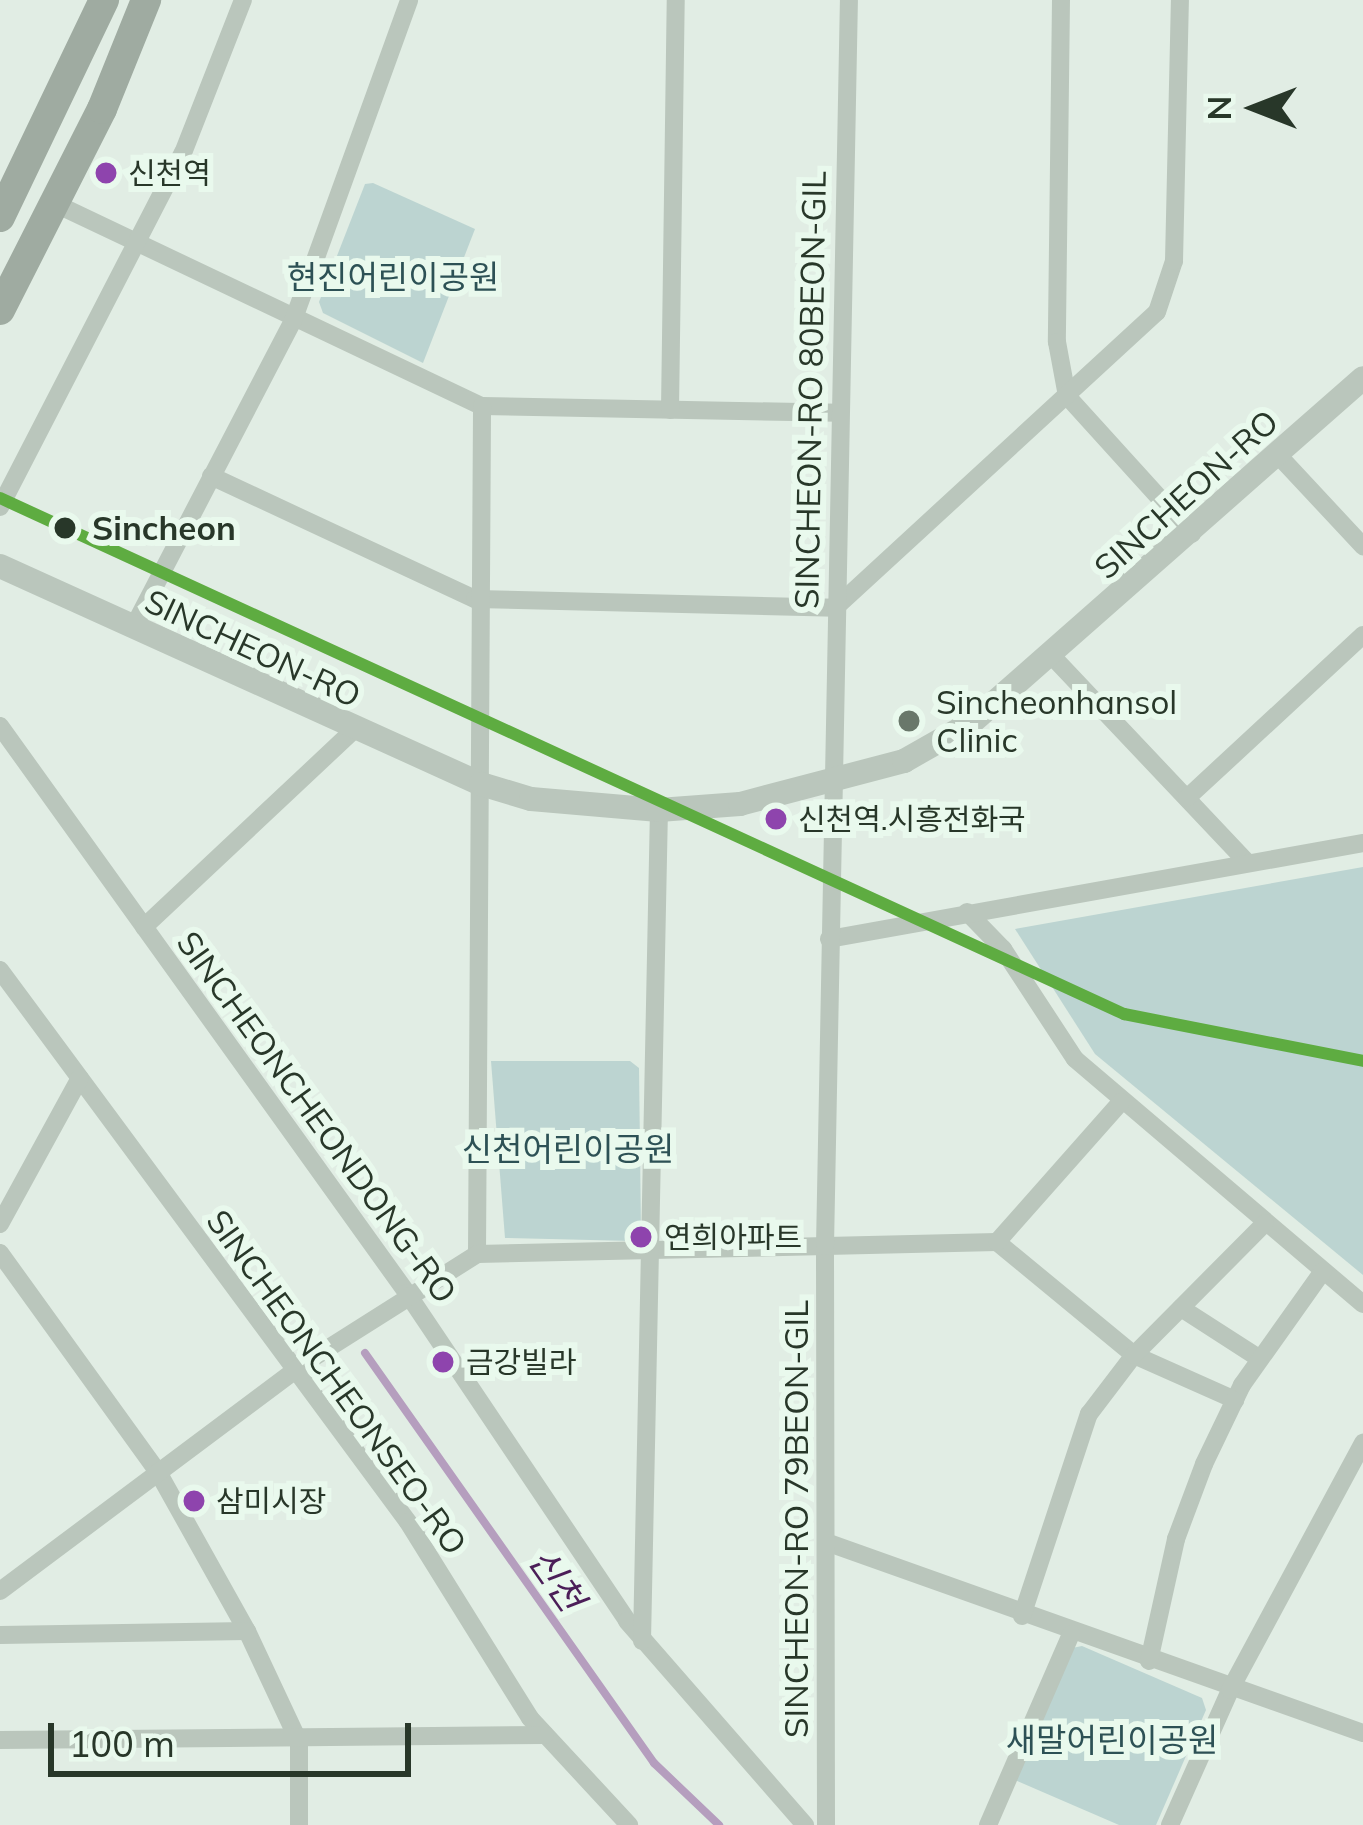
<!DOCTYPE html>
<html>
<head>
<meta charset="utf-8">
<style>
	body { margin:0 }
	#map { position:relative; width:1363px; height:1825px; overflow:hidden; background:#e1ede4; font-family:Mulish,"Noto Sans KR",sans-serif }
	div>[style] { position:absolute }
	.green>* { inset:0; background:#bcd4d1 }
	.stream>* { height:8px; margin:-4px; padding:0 4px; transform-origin:4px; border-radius:4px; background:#b59ebe }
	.minor>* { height:18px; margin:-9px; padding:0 9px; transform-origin:9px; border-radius:9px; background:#bac6bc }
	.tertiary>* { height:24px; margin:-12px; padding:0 12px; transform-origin:12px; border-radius:12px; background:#bac6bc }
	.primary>* { height:30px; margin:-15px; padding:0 15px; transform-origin:15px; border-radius:15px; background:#9faba1 }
	.rail-1>* { height:12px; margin:-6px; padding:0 6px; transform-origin:6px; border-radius:6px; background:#5eac41 }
	.dots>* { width:33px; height:33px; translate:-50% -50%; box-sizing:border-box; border:6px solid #e9f9ed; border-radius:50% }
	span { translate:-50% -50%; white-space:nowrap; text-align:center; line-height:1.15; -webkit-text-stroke:12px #e9f9ed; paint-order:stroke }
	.bus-label { font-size:30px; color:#283729 }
	.left { translate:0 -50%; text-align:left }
	.park-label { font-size:33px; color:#2d5155 }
	.street-label { font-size:33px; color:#283729 }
	.stop-label { font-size:33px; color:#283729; font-weight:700 }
	.poi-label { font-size:33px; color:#283729 }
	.water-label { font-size:36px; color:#4b1e58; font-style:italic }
	.north { position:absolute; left:1195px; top:48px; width:120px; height:120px; -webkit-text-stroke:9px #e9f9ed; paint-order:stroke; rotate:270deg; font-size:33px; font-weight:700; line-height:48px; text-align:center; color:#283729 }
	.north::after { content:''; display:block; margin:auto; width:42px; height:54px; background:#283729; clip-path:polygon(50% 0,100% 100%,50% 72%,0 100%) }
	.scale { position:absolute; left:48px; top:1723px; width:363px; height:54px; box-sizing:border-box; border:6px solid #283729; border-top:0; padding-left:15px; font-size:36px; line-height:42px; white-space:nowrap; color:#283729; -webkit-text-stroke:9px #e9f9ed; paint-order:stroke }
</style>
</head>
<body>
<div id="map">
	<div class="green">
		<div style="clip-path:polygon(373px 183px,475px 229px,423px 363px,323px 313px,319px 302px,365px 184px)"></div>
		<div style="clip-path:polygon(1363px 867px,1363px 1275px,1095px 1054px,1015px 929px)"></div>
		<div style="clip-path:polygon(491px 1061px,630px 1061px,639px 1068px,641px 1232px,632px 1241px,505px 1238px)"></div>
		<div style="clip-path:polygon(1082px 1646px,1202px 1698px,1206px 1710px,1156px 1825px,1119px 1825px,1015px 1780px,1072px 1648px)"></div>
	</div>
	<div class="stream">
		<div style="left:365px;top:1353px;width:502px;rotate:54.82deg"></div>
		<div style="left:654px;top:1763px;width:90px;rotate:43.6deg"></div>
	</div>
	<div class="minor">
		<div style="left:1061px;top:0;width:342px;rotate:90.7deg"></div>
		<div style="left:1057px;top:342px;width:55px;rotate:79.5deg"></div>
		<div style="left:1067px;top:396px;width:186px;rotate:47.8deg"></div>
		<div style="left:56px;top:204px;width:471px;rotate:25.4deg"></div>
		<div style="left:482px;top:406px;width:357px;rotate:1.1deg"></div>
		<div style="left:670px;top:410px;width:410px;rotate:-89.2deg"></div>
		<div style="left:1278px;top:455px;width:125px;rotate:47deg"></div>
		<div style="left:211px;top:476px;width:291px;rotate:25deg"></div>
		<div style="left:475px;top:599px;width:360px;rotate:1.4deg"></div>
		<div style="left:835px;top:608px;width:437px;rotate:-42.6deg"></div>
		<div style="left:1157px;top:312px;width:54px;rotate:-71.6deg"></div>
		<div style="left:1174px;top:261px;width:261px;rotate:-88.7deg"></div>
		<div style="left:0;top:507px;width:399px;rotate:-62.7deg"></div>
		<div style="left:183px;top:153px;width:164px;rotate:-68.6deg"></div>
		<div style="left:133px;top:628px;width:346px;rotate:-62.5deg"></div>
		<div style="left:293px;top:321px;width:341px;rotate:-70.1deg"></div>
		<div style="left:1052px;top:656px;width:285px;rotate:46.6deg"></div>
		<div style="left:0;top:726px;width:698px;rotate:54.33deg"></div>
		<div style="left:407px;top:1293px;width:395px;rotate:56.1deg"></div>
		<div style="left:627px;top:1621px;width:271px;rotate:48.9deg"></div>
		<div style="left:1187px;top:798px;width:240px;rotate:-42.8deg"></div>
		<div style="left:967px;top:912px;width:52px;rotate:45.8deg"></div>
		<div style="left:1003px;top:949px;width:131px;rotate:56.8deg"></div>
		<div style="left:1075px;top:1059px;width:378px;rotate:40.4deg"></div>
		<div style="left:144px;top:927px;width:285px;rotate:-43.2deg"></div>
		<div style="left:829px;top:939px;width:543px;rotate:-10.19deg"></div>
		<div style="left:0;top:970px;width:686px;rotate:53.53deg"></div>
		<div style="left:408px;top:1522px;width:231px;rotate:58.1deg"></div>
		<div style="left:530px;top:1718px;width:146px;rotate:47.2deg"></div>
		<div style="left:0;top:1224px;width:166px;rotate:-61.3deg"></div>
		<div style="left:997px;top:1242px;width:178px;rotate:39.5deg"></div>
		<div style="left:1134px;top:1355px;width:111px;rotate:24deg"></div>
		<div style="left:0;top:1253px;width:270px;rotate:54.2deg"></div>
		<div style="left:158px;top:1472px;width:182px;rotate:60.8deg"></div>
		<div style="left:247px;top:1631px;width:123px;rotate:64.9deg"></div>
		<div style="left:299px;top:1742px;width:83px;rotate:90deg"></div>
		<div style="left:477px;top:1254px;width:848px;rotate:-89.66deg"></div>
		<div style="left:1181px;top:1308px;width:94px;rotate:32.8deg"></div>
		<div style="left:826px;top:1542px;width:570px;rotate:19.58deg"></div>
		<div style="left:0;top:1591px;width:384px;rotate:-36.8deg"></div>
		<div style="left:308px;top:1361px;width:200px;rotate:-32.3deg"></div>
		<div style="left:477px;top:1254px;width:520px;rotate:-1.32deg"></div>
		<div style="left:997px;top:1242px;width:187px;rotate:-48.5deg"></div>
		<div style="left:1022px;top:1616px;width:213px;rotate:-71.7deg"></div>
		<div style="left:1089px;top:1414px;width:74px;rotate:-52.7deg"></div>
		<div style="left:1134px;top:1355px;width:186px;rotate:-45.2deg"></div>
		<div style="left:0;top:1635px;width:247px;rotate:-0.9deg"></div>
		<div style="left:642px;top:1641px;width:831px;rotate:-88.83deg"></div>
		<div style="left:1149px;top:1661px;width:125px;rotate:-77.5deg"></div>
		<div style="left:1176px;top:1539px;width:80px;rotate:-69.5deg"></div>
		<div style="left:1204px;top:1464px;width:88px;rotate:-64.3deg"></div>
		<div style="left:1242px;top:1385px;width:140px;rotate:-54.6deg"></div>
		<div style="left:0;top:1740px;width:545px;rotate:-0.53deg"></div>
		<div style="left:826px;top:1825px;width:579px;rotate:-90.1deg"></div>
		<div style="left:825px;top:1246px;width:1246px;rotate:-88.9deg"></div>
		<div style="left:988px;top:1825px;width:208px;rotate:-66.5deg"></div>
		<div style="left:1170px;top:1825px;width:148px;rotate:-66deg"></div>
		<div style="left:1230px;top:1690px;width:281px;rotate:-61.7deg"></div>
	</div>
	<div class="tertiary">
		<div style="left:0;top:566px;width:528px;rotate:24.38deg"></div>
		<div style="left:481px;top:784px;width:52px;rotate:16.7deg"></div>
		<div style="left:531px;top:799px;width:128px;rotate:4.9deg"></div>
		<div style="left:659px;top:810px;width:81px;rotate:-4.2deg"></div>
		<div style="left:740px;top:804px;width:170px;rotate:-14.7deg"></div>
		<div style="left:904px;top:761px;width:77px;rotate:-29.6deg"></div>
		<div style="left:971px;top:723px;width:522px;rotate:-41.35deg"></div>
	</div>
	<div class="primary">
		<div style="left:0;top:217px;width:241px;rotate:-64.4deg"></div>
		<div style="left:0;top:310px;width:225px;rotate:-63.1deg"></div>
		<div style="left:102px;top:109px;width:118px;rotate:-68deg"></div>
	</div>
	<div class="rail-1">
		<div style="left:0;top:498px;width:1237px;rotate:24.66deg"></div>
		<div style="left:1124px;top:1014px;width:244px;rotate:11.1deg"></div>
	</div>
	<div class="dots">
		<div style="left:106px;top:173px;background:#8e44ad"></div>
		<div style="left:65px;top:528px;background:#283729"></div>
		<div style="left:909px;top:721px;background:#69776a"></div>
		<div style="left:776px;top:819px;background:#8e44ad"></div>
		<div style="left:641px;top:1237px;background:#8e44ad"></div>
		<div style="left:443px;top:1362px;background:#8e44ad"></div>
		<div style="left:194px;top:1501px;background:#8e44ad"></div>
	</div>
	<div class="bus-label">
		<span class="left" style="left:128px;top:173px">신천역</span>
		<span class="left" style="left:798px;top:819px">신천역.시흥전화국</span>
		<span class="left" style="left:664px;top:1237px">연희아파트</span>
		<span class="left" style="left:466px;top:1362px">금강빌라</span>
		<span class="left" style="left:216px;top:1501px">삼미시장</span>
	</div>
	<div class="park-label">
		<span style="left:393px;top:277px">현진어린이공원</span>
		<span style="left:568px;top:1149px">신천어린이공원</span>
		<span style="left:1112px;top:1740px">새말어린이공원</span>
	</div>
	<div class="street-label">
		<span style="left:810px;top:390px;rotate:-89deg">SINCHEON-RO 80BEON-GIL</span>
		<span style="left:1186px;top:494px;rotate:-42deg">SINCHEON-RO</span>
		<span style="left:253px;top:648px;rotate:25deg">SINCHEON-RO</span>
		<span style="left:317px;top:1117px;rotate:54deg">SINCHEONCHEONDONG-RO</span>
		<span style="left:337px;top:1382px;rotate:54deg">SINCHEONCHEONSEO-RO</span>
		<span style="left:796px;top:1519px;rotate:-90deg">SINCHEON-RO 79BEON-GIL</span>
	</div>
	<div class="stop-label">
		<span class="left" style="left:92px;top:528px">Sincheon</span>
	</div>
	<div class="poi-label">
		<span class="left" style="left:936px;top:721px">Sincheonhansol<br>Clinic</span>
	</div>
	<div class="water-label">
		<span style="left:557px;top:1579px;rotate:55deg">신천</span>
	</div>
	<div class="north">N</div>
	<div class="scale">100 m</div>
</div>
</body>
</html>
